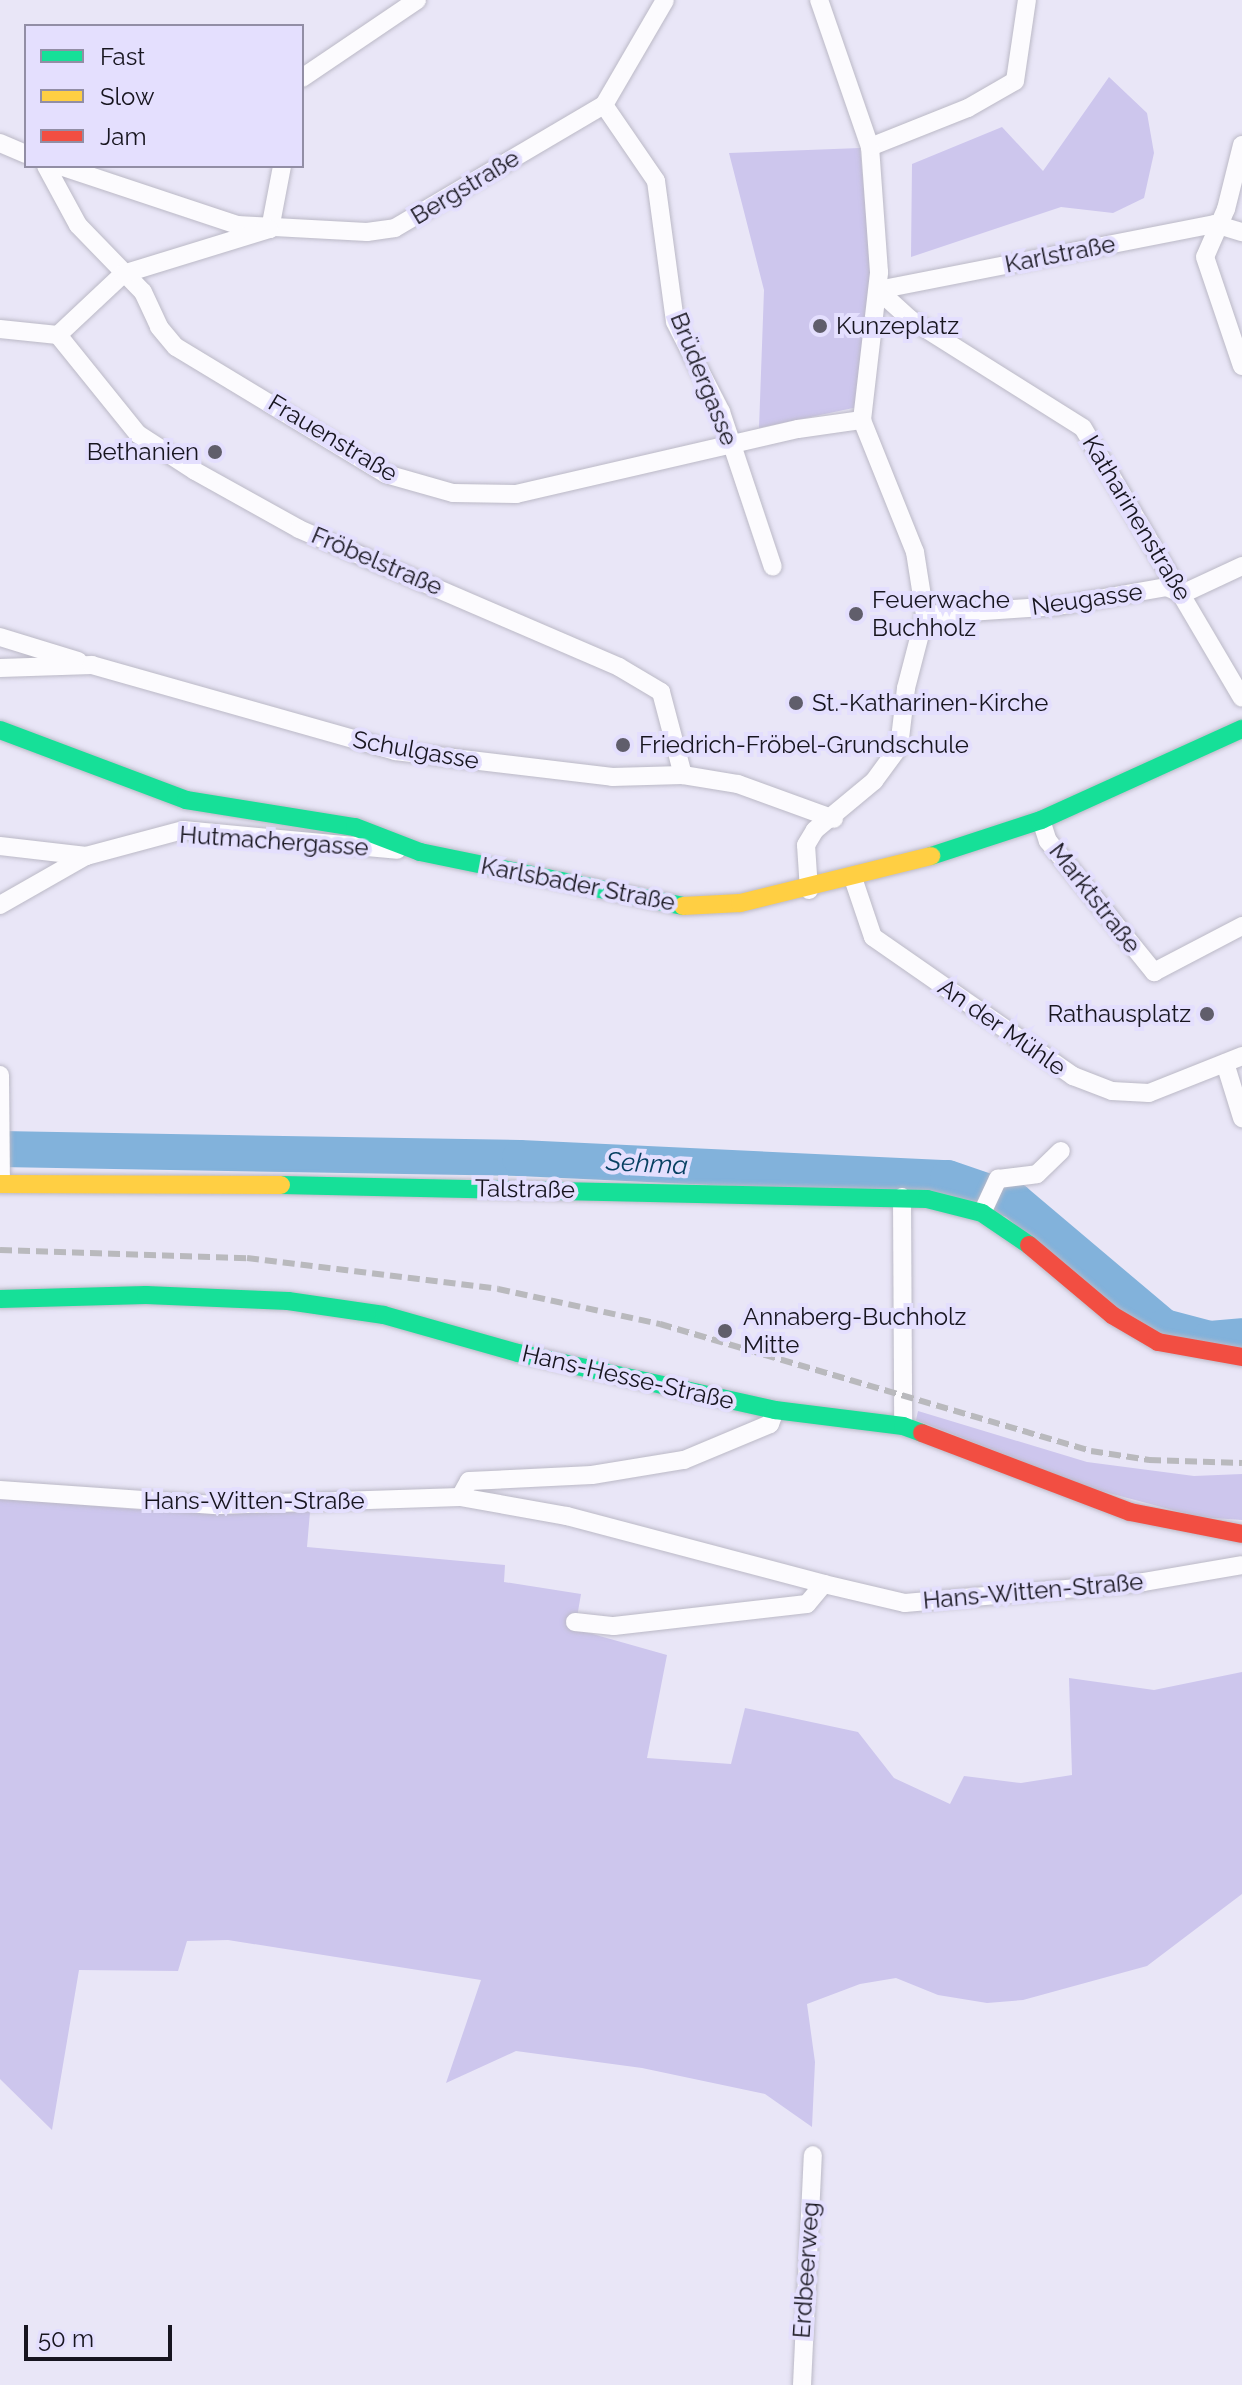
<!DOCTYPE html>
<html>
<head>
<meta charset="utf-8">
<style>
	body { margin:0 }
	#map { position:relative; width:1242px; height:2385px; overflow:hidden; background:#e9e6f7; font-family:Raleway,sans-serif }
	div>[style] { position:absolute }
	.green>* { inset:0; background:#cdc6ed }
	.river>* { height:36px; margin:-18px; padding:0 18px; transform-origin:18px; border-radius:18px; background:#82b2db }
	.roads { filter:drop-shadow(0 0 2px #bbb9c6) drop-shadow(0 0 2px #bbb9c6) }
	.street>* { height:18px; margin:-9px; padding:0 9px; transform-origin:9px; border-radius:9px; background:#fcfbfe }
	.fast>* { height:18px; margin:-9px; padding:0 9px; transform-origin:9px; border-radius:9px; background:#16e098 }
	.slow>* { height:18px; margin:-9px; padding:0 9px; transform-origin:9px; border-radius:9px; background:#ffcf43 }
	.jam>* { height:18px; margin:-9px; padding:0 9px; transform-origin:9px; border-radius:9px; background:#f24e42 }
	.rail>* { height:6px; margin-top:-3px; transform-origin:0; background:repeating-linear-gradient(90deg,#b9b9bd 0 12px,transparent 0 18px) }
	.dots>* { width:22px; height:22px; translate:-50% -50%; box-sizing:border-box; border:4px solid #e4dffe; border-radius:50% }
	span { translate:-50% -50%; white-space:nowrap; text-align:center; line-height:1.15; -webkit-text-stroke:8px #e4dffe; paint-order:stroke }
	.street-label { font-size:24px; color:#17151f }
	.poi-label { font-size:24px; color:#17151f }
	.left { translate:0 -50%; text-align:left }
	.right { translate:-100% -50%; text-align:right }
	.water-label { font-size:26px; color:#074062; font-style:italic }
	.legend { position:absolute; left:24px; top:24px; width:280px; height:144px; box-sizing:border-box; background:#e4dffe; border:2px solid #928ea5; margin:0; padding:10px 14px; list-style:none; font-size:24px; color:#17151f }
	.legend li { display:flex; align-items:center; gap:16px; height:40px }
	.legend b { width:40px; border:2px solid #928ea5 }
	.scale { position:absolute; left:24px; top:2325px; width:148px; height:36px; box-sizing:border-box; border:4px solid #17151f; border-top:0; padding-left:10px; font-size:24px; line-height:28px; white-space:nowrap; color:#17151f; -webkit-text-stroke:6px #e4dffe; paint-order:stroke }
</style>
</head>
<body>
<div id="map">
	<div class="green">
		<div style="clip-path:polygon(1109px 77px,1147px 113px,1154px 153px,1144px 198px,1113px 213px,1061px 207px,911px 257px,912px 164px,1002px 127px,1043px 171px)"></div>
		<div style="clip-path:polygon(860px 148px,873px 291px,858px 407px,759px 428px,764px 290px,729px 153px)"></div>
		<div style="clip-path:polygon(918px 1411px,1087px 1462px,1194px 1476px,1242px 1474px,1242px 1520px,1199px 1517px,1090px 1488px,916px 1420px)"></div>
		<div style="clip-path:polygon(0 1498px,179px 1513px,310px 1512px,307px 1547px,505px 1565px,504px 1582px,581px 1594px,575px 1629px,667px 1655px,647px 1758px,731px 1764px,745px 1708px,858px 1732px,894px 1778px,950px 1804px,964px 1776px,1021px 1783px,1072px 1775px,1069px 1678px,1154px 1690px,1242px 1672px,1242px 1894px,1147px 1966px,1023px 2000px,987px 2003px,938px 1995px,896px 1978px,860px 1984px,807px 2004px,815px 2062px,812px 2127px,765px 2094px,642px 2068px,516px 2051px,446px 2083px,481px 1980px,228px 1940px,187px 1941px,178px 1971px,79px 1970px,52px 2130px,0 2079px)"></div>
	</div>
	<div class="river">
		<div style="left:0;top:1149px;width:520px;rotate:0.99deg"></div>
		<div style="left:520px;top:1158px;width:428px;rotate:2.7deg"></div>
		<div style="left:948px;top:1178px;width:71px;rotate:18.9deg"></div>
		<div style="left:1015px;top:1201px;width:195px;rotate:40.2deg"></div>
		<div style="left:1164px;top:1327px;width:48px;rotate:14.6deg"></div>
		<div style="left:1210px;top:1339px;width:32px;rotate:-5deg"></div>
	</div>
	<div class="roads">
		<div class="street">
			<div style="left:302px;top:78px;width:139px;rotate:-34.1deg"></div>
			<div style="left:604px;top:105px;width:92px;rotate:55.6deg"></div>
			<div style="left:656px;top:181px;width:142px;rotate:82.3deg"></div>
			<div style="left:675px;top:322px;width:101px;rotate:62.9deg"></div>
			<div style="left:721px;top:412px;width:163px;rotate:71.5deg"></div>
			<div style="left:0;top:143px;width:28px;rotate:23deg"></div>
			<div style="left:1242px;top:145px;width:66px;rotate:104deg"></div>
			<div style="left:1226px;top:209px;width:52px;rotate:113.6deg"></div>
			<div style="left:1205px;top:257px;width:115px;rotate:71.3deg"></div>
			<div style="left:870px;top:147px;width:105px;rotate:-21.7deg"></div>
			<div style="left:968px;top:108px;width:54px;rotate:-29.9deg"></div>
			<div style="left:1015px;top:81px;width:82px;rotate:-81.6deg"></div>
			<div style="left:46px;top:166px;width:67px;rotate:61.5deg"></div>
			<div style="left:78px;top:225px;width:93px;rotate:45.9deg"></div>
			<div style="left:143px;top:292px;width:38px;rotate:65deg"></div>
			<div style="left:159px;top:327px;width:26px;rotate:50deg"></div>
			<div style="left:176px;top:347px;width:245px;rotate:31.2deg"></div>
			<div style="left:386px;top:474px;width:70px;rotate:15.8deg"></div>
			<div style="left:453px;top:493px;width:63px;rotate:0.9deg"></div>
			<div style="left:516px;top:494px;width:289px;rotate:-13deg"></div>
			<div style="left:798px;top:429px;width:65px;rotate:-8deg"></div>
			<div style="left:60px;top:166px;width:187px;rotate:18.4deg"></div>
			<div style="left:237px;top:225px;width:130px;rotate:3.1deg"></div>
			<div style="left:367px;top:232px;width:28px;rotate:-8deg"></div>
			<div style="left:395px;top:228px;width:243px;rotate:-30.5deg"></div>
			<div style="left:604px;top:105px;width:121px;rotate:-59.8deg"></div>
			<div style="left:270px;top:229px;width:64px;rotate:-79.2deg"></div>
			<div style="left:878px;top:290px;width:43px;rotate:42.2deg"></div>
			<div style="left:910px;top:319px;width:204px;rotate:32.2deg"></div>
			<div style="left:1083px;top:428px;width:313px;rotate:59.5deg"></div>
			<div style="left:878px;top:290px;width:343px;rotate:-11.1deg"></div>
			<div style="left:1215px;top:224px;width:28px;rotate:17deg"></div>
			<div style="left:0;top:329px;width:58px;rotate:5.9deg"></div>
			<div style="left:58px;top:335px;width:89px;rotate:-43.2deg"></div>
			<div style="left:123px;top:274px;width:153px;rotate:-17.1deg"></div>
			<div style="left:58px;top:335px;width:127px;rotate:51.1deg"></div>
			<div style="left:138px;top:434px;width:68px;rotate:33deg"></div>
			<div style="left:195px;top:471px;width:119px;rotate:29.1deg"></div>
			<div style="left:299px;top:529px;width:348px;rotate:23.3deg"></div>
			<div style="left:619px;top:667px;width:49px;rotate:30.8deg"></div>
			<div style="left:661px;top:692px;width:86px;rotate:75.2deg"></div>
			<div style="left:925px;top:615px;width:133px;rotate:-3.9deg"></div>
			<div style="left:1058px;top:606px;width:111px;rotate:-9.9deg"></div>
			<div style="left:1167px;top:587px;width:17px;rotate:25deg"></div>
			<div style="left:1182px;top:594px;width:66px;rotate:-25deg"></div>
			<div style="left:0;top:637px;width:82px;rotate:17.1deg"></div>
			<div style="left:0;top:668px;width:92px;rotate:-1.9deg"></div>
			<div style="left:92px;top:665px;width:315px;rotate:15.8deg"></div>
			<div style="left:395px;top:751px;width:219px;rotate:6.8deg"></div>
			<div style="left:612px;top:777px;width:71px;rotate:-1.6deg"></div>
			<div style="left:683px;top:775px;width:56px;rotate:9.3deg"></div>
			<div style="left:738px;top:784px;width:102px;rotate:20deg"></div>
			<div style="left:1041px;top:820px;width:22px;rotate:72deg"></div>
			<div style="left:1048px;top:841px;width:169px;rotate:51deg"></div>
			<div style="left:1154px;top:972px;width:99px;rotate:-27.6deg"></div>
			<div style="left:0;top:846px;width:87px;rotate:6.6deg"></div>
			<div style="left:854px;top:881px;width:59px;rotate:71.3deg"></div>
			<div style="left:873px;top:937px;width:244px;rotate:34.8deg"></div>
			<div style="left:1073px;top:1076px;width:42px;rotate:21deg"></div>
			<div style="left:1112px;top:1091px;width:37px;rotate:3deg"></div>
			<div style="left:1149px;top:1093px;width:100px;rotate:-21.7deg"></div>
			<div style="left:809px;top:890px;width:45px;rotate:-93.8deg"></div>
			<div style="left:806px;top:845px;width:17px;rotate:-59deg"></div>
			<div style="left:815px;top:830px;width:77px;rotate:-39.7deg"></div>
			<div style="left:874px;top:781px;width:42px;rotate:-53.7deg"></div>
			<div style="left:899px;top:747px;width:59px;rotate:-83.2deg"></div>
			<div style="left:906px;top:688px;width:75px;rotate:-75.4deg"></div>
			<div style="left:925px;top:615px;width:64px;rotate:-99deg"></div>
			<div style="left:915px;top:552px;width:142px;rotate:-111.9deg"></div>
			<div style="left:862px;top:420px;width:149px;rotate:-83.4deg"></div>
			<div style="left:879px;top:272px;width:125px;rotate:-94.1deg"></div>
			<div style="left:870px;top:147px;width:156px;rotate:-109.1deg"></div>
			<div style="left:0;top:905px;width:99px;rotate:-29.7deg"></div>
			<div style="left:86px;top:856px;width:100px;rotate:-15deg"></div>
			<div style="left:183px;top:830px;width:215px;rotate:5.3deg"></div>
			<div style="left:1225px;top:1063px;width:58px;rotate:72.8deg"></div>
			<div style="left:0;top:1075px;width:109px;rotate:89.5deg"></div>
			<div style="left:902px;top:1197px;width:229px;rotate:89.7deg"></div>
			<div style="left:982px;top:1213px;width:38px;rotate:-65deg"></div>
			<div style="left:998px;top:1179px;width:39px;rotate:-7deg"></div>
			<div style="left:1037px;top:1174px;width:33px;rotate:-44deg"></div>
			<div style="left:0;top:1490px;width:218px;rotate:4deg"></div>
			<div style="left:217px;top:1505px;width:243px;rotate:-1.9deg"></div>
			<div style="left:460px;top:1497px;width:18px;rotate:-61deg"></div>
			<div style="left:469px;top:1481px;width:123px;rotate:-2.8deg"></div>
			<div style="left:592px;top:1475px;width:93px;rotate:-9.3deg"></div>
			<div style="left:684px;top:1460px;width:93px;rotate:-22.7deg"></div>
			<div style="left:770px;top:1424px;width:15px;rotate:-70deg"></div>
			<div style="left:460px;top:1497px;width:109px;rotate:10.1deg"></div>
			<div style="left:567px;top:1516px;width:266px;rotate:14.8deg"></div>
			<div style="left:575px;top:1622px;width:39px;rotate:6deg"></div>
			<div style="left:614px;top:1626px;width:194px;rotate:-6.5deg"></div>
			<div style="left:807px;top:1604px;width:26px;rotate:-50deg"></div>
			<div style="left:824px;top:1584px;width:83px;rotate:13.2deg"></div>
			<div style="left:905px;top:1603px;width:239px;rotate:-5deg"></div>
			<div style="left:1143px;top:1582px;width:100px;rotate:-9.7deg"></div>
			<div style="left:802px;top:2385px;width:230px;rotate:-87.3deg"></div>
		</div>
		<div class="fast">
			<div style="left:0;top:730px;width:199px;rotate:20.6deg"></div>
			<div style="left:186px;top:800px;width:171px;rotate:9.1deg"></div>
			<div style="left:355px;top:827px;width:70px;rotate:21deg"></div>
			<div style="left:420px;top:852px;width:268px;rotate:11.6deg"></div>
			<div style="left:931px;top:856px;width:116px;rotate:-18.1deg"></div>
			<div style="left:1041px;top:820px;width:221px;rotate:-24.4deg"></div>
			<div style="left:281px;top:1185px;width:646px;rotate:1.24deg"></div>
			<div style="left:927px;top:1199px;width:57px;rotate:14.3deg"></div>
			<div style="left:982px;top:1213px;width:57px;rotate:34.2deg"></div>
			<div style="left:0;top:1299px;width:146px;rotate:-1.6deg"></div>
			<div style="left:146px;top:1295px;width:142px;rotate:2.4deg"></div>
			<div style="left:288px;top:1301px;width:97px;rotate:8.3deg"></div>
			<div style="left:384px;top:1315px;width:139px;rotate:15.8deg"></div>
			<div style="left:518px;top:1353px;width:263px;rotate:12.5deg"></div>
			<div style="left:775px;top:1410px;width:129px;rotate:7.1deg"></div>
			<div style="left:903px;top:1426px;width:20px;rotate:20deg"></div>
		</div>
		<div class="slow">
			<div style="left:683px;top:906px;width:57px;rotate:-3deg"></div>
			<div style="left:740px;top:903px;width:197px;rotate:-13.8deg"></div>
			<div style="left:0;top:1184px;width:281px;rotate:0.2deg"></div>
		</div>
		<div class="jam">
			<div style="left:1029px;top:1245px;width:109px;rotate:40.1deg"></div>
			<div style="left:1112px;top:1315px;width:53px;rotate:30.4deg"></div>
			<div style="left:1158px;top:1342px;width:85px;rotate:10.1deg"></div>
			<div style="left:922px;top:1433px;width:222px;rotate:20.8deg"></div>
			<div style="left:1130px;top:1512px;width:114px;rotate:11.1deg"></div>
		</div>
	</div>
	<div class="rail">
		<div style="left:0;top:1250px;width:247px;rotate:1.9deg"></div>
		<div style="left:247px;top:1258px;width:253px;rotate:7deg"></div>
		<div style="left:498px;top:1289px;width:166px;rotate:12.2deg"></div>
		<div style="left:660px;top:1324px;width:449px;rotate:16.4deg"></div>
		<div style="left:1091px;top:1451px;width:59px;rotate:8.8deg"></div>
		<div style="left:1149px;top:1460px;width:93px;rotate:1.8deg"></div>
	</div>
	<div class="dots">
		<div style="left:820px;top:326px;background:#605e6b"></div>
		<div style="left:215px;top:452px;background:#605e6b"></div>
		<div style="left:856px;top:614px;background:#605e6b"></div>
		<div style="left:796px;top:703px;background:#605e6b"></div>
		<div style="left:623px;top:745px;background:#605e6b"></div>
		<div style="left:1207px;top:1014px;background:#605e6b"></div>
		<div style="left:725px;top:1331px;background:#605e6b"></div>
	</div>
	<div class="street-label">
		<span style="left:465px;top:187px;rotate:-31deg">Bergstraße</span>
		<span style="left:1060px;top:254px;rotate:-11deg">Karlstraße</span>
		<span style="left:704px;top:379px;rotate:68deg">Brüdergasse</span>
		<span style="left:333px;top:438px;rotate:31deg">Frauenstraße</span>
		<span style="left:1137px;top:518px;rotate:59deg">Katharinenstraße</span>
		<span style="left:377px;top:561px;rotate:23deg">Fröbelstraße</span>
		<span style="left:1087px;top:599px;rotate:-8deg">Neugasse</span>
		<span style="left:416px;top:750px;rotate:10deg">Schulgasse</span>
		<span style="left:274px;top:841px;rotate:4deg">Hutmachergasse</span>
		<span style="left:578px;top:884px;rotate:11deg">Karlsbader Straße</span>
		<span style="left:1095px;top:898px;rotate:52deg">Marktstraße</span>
		<span style="left:1002px;top:1027px;rotate:35deg">An der Mühle</span>
		<span style="left:525px;top:1189px;rotate:1deg">Talstraße</span>
		<span style="left:628px;top:1377px;rotate:13deg">Hans-Hesse-Straße</span>
		<span style="left:254px;top:1501px">Hans-Witten-Straße</span>
		<span style="left:1033px;top:1591px;rotate:-5deg">Hans-Witten-Straße</span>
		<span style="left:806px;top:2270px;rotate:-86deg">Erdbeerweg</span>
	</div>
	<div class="poi-label">
		<span class="left" style="left:836px;top:326px">Kunzeplatz</span>
		<span class="right" style="left:199px;top:452px">Bethanien</span>
		<span class="left" style="left:872px;top:614px">Feuerwache<br>Buchholz</span>
		<span class="left" style="left:812px;top:703px">St.-Katharinen-Kirche</span>
		<span class="left" style="left:639px;top:745px">Friedrich-Fröbel-Grundschule</span>
		<span class="right" style="left:1191px;top:1014px">Rathausplatz</span>
		<span class="left" style="left:743px;top:1331px">Annaberg-Buchholz<br>Mitte</span>
	</div>
	<div class="water-label">
		<span style="left:647px;top:1164px;rotate:3deg">Sehma</span>
	</div>
	<ul class="legend">
	<li><b style="height:10px;background:#16e098"></b>Fast</li>
	<li><b style="height:10px;background:#ffcf43"></b>Slow</li>
	<li><b style="height:10px;background:#f24e42"></b>Jam</li>
	</ul>
	<div class="scale">50 m</div>
</div>
</body>
</html>
